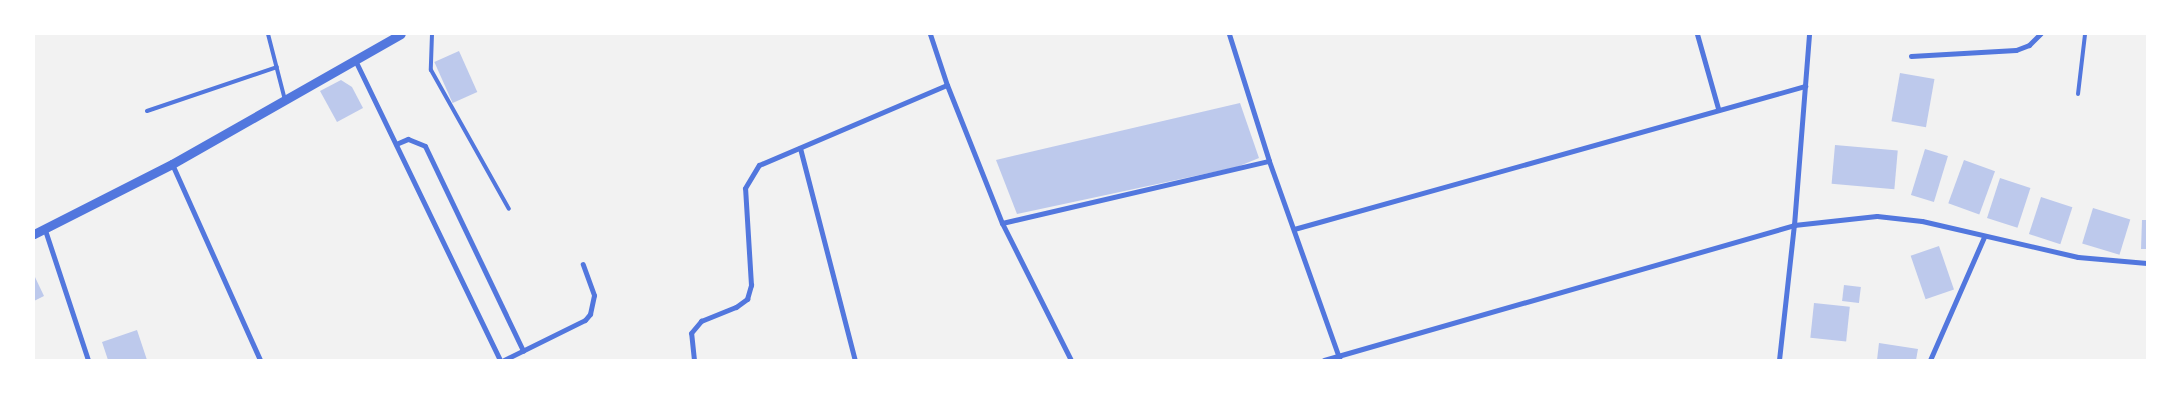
<!DOCTYPE html>
<html>
<head>
<meta charset="utf-8">
<style>
	body { margin:0 }
	#map { position:relative; width:2181px; height:394px; overflow:hidden; background:#f2f2f2; font-family:"Source Serif 4",serif }
	div>[style] { position:absolute }
	.building>* { inset:0; background:#bdc9ec; transform-origin:0 0 }
	.service>* { height:4px; margin:-2px; padding:0 2px; transform-origin:2px; border-radius:2px; background:#5277de }
	.minor>* { height:5px; margin:-2.5px; padding:0 2.5px; transform-origin:2.5px; border-radius:2.5px; background:#5277de }
	.tertiary>* { height:9px; margin:-4.5px; padding:0 4.5px; transform-origin:4.5px; border-radius:4.5px; background:#5277de }
	span { translate:-50% -50%; white-space:nowrap; text-align:center; line-height:1.15; -webkit-text-stroke:5px #fff; paint-order:stroke }
	.frame { position:absolute; inset:0; border:35px solid #fff; pointer-events:none }
</style>
</head>
<body>
<div id="map">
	<div class="building">
		<div style="left:459px;top:51px;width:45px;height:27px;rotate:66deg"></div>
		<div style="left:1900px;top:73px;width:35px;height:49px;rotate:10deg"></div>
		<div style="clip-path:polygon(341px 80px,352px 87px,363px 108px,337px 122px,320px 91px)"></div>
		<div style="clip-path:polygon(1240px 103px,1259px 158px,1237px 167px,1017px 214px,996px 160px)"></div>
		<div style="left:1835px;top:145px;width:63px;height:39px;rotate:5deg"></div>
		<div style="left:1925px;top:149px;width:24px;height:48px;rotate:17deg"></div>
		<div style="left:1964px;top:160px;width:33px;height:46px;rotate:20deg"></div>
		<div style="left:2000px;top:178px;width:32px;height:42px;rotate:18deg"></div>
		<div style="left:2041px;top:197px;width:33px;height:39px;rotate:18deg"></div>
		<div style="left:2093px;top:208px;width:39px;height:37px;rotate:17deg"></div>
		<div style="clip-path:polygon(2142px 220px,2147px 220px,2147px 249px,2141px 249px)"></div>
		<div style="left:1939px;top:246px;width:46px;height:30px;rotate:71deg"></div>
		<div style="clip-path:polygon(34px 275px,44px 296px,34px 301px)"></div>
		<div style="left:1844px;top:285px;width:17px;height:16px;rotate:7deg"></div>
		<div style="left:1814px;top:303px;width:36px;height:35px;rotate:6deg"></div>
		<div style="clip-path:polygon(137px 330px,147px 360px,108px 360px,102px 342px)"></div>
		<div style="clip-path:polygon(1879px 343px,1918px 349px,1916px 360px,1877px 360px)"></div>
	</div>
	<div class="service">
		<div style="left:268px;top:34px;width:68px;rotate:75.6deg"></div>
		<div style="left:432px;top:34px;width:36px;rotate:92deg"></div>
		<div style="left:431px;top:70px;width:159px;rotate:60.7deg"></div>
		<div style="left:2078px;top:94px;width:60px;rotate:-83.3deg"></div>
		<div style="left:147px;top:111px;width:137px;rotate:-18.7deg"></div>
	</div>
	<div class="minor">
		<div style="left:930px;top:34px;width:54px;rotate:71.6deg"></div>
		<div style="left:947px;top:85px;width:149px;rotate:68.3deg"></div>
		<div style="left:1002px;top:223px;width:153px;rotate:63.3deg"></div>
		<div style="left:1229px;top:34px;width:133px;rotate:72.5deg"></div>
		<div style="left:1269px;top:161px;width:211px;rotate:70.4deg"></div>
		<div style="left:1697px;top:34px;width:77px;rotate:74.2deg"></div>
		<div style="left:1911px;top:56px;width:105px;rotate:-3.3deg"></div>
		<div style="left:2016px;top:50px;width:14px;rotate:-21deg"></div>
		<div style="left:2029px;top:45px;width:16px;rotate:-45deg"></div>
		<div style="left:355px;top:60px;width:333px;rotate:64.2deg"></div>
		<div style="left:396px;top:144px;width:13px;rotate:-23deg"></div>
		<div style="left:408px;top:139px;width:18px;rotate:22deg"></div>
		<div style="left:425px;top:146px;width:227px;rotate:64.4deg"></div>
		<div style="left:800px;top:148px;width:219px;rotate:75.5deg"></div>
		<div style="left:172px;top:164px;width:215px;rotate:65.8deg"></div>
		<div style="left:1002px;top:223px;width:274px;rotate:-13.1deg"></div>
		<div style="left:1294px;top:229px;width:531px;rotate:-15.63deg"></div>
		<div style="left:45px;top:230px;width:137px;rotate:71.7deg"></div>
		<div style="left:504px;top:360px;width:90px;rotate:-26.3deg"></div>
		<div style="left:585px;top:320px;width:8px;rotate:-50deg"></div>
		<div style="left:590px;top:314px;width:19px;rotate:-78deg"></div>
		<div style="left:594px;top:295px;width:33px;rotate:-110deg"></div>
		<div style="left:694px;top:360px;width:27px;rotate:-96deg"></div>
		<div style="left:691px;top:333px;width:16px;rotate:-50deg"></div>
		<div style="left:701px;top:321px;width:38px;rotate:-22deg"></div>
		<div style="left:736px;top:307px;width:14px;rotate:-36deg"></div>
		<div style="left:747px;top:299px;width:15px;rotate:-74deg"></div>
		<div style="left:751px;top:285px;width:97px;rotate:-93.5deg"></div>
		<div style="left:745px;top:188px;width:27px;rotate:-59deg"></div>
		<div style="left:759px;top:165px;width:204px;rotate:-23.1deg"></div>
		<div style="left:1324px;top:360px;width:489px;rotate:-16deg"></div>
		<div style="left:1794px;top:225px;width:83px;rotate:-6.2deg"></div>
		<div style="left:1877px;top:216px;width:45px;rotate:6.3deg"></div>
		<div style="left:1922px;top:221px;width:160px;rotate:13deg"></div>
		<div style="left:2078px;top:257px;width:69px;rotate:5deg"></div>
		<div style="left:1779px;top:360px;width:136px;rotate:-83.7deg"></div>
		<div style="left:1794px;top:225px;width:192px;rotate:-85.5deg"></div>
		<div style="left:1930px;top:360px;width:134px;rotate:-66.3deg"></div>
	</div>
	<div class="tertiary">
		<div style="left:34px;top:234px;width:155px;rotate:-26.9deg"></div>
		<div style="left:172px;top:164px;width:263px;rotate:-29.6deg"></div>
	</div>
	<div class="frame"></div>
</div>
</body>
</html>
